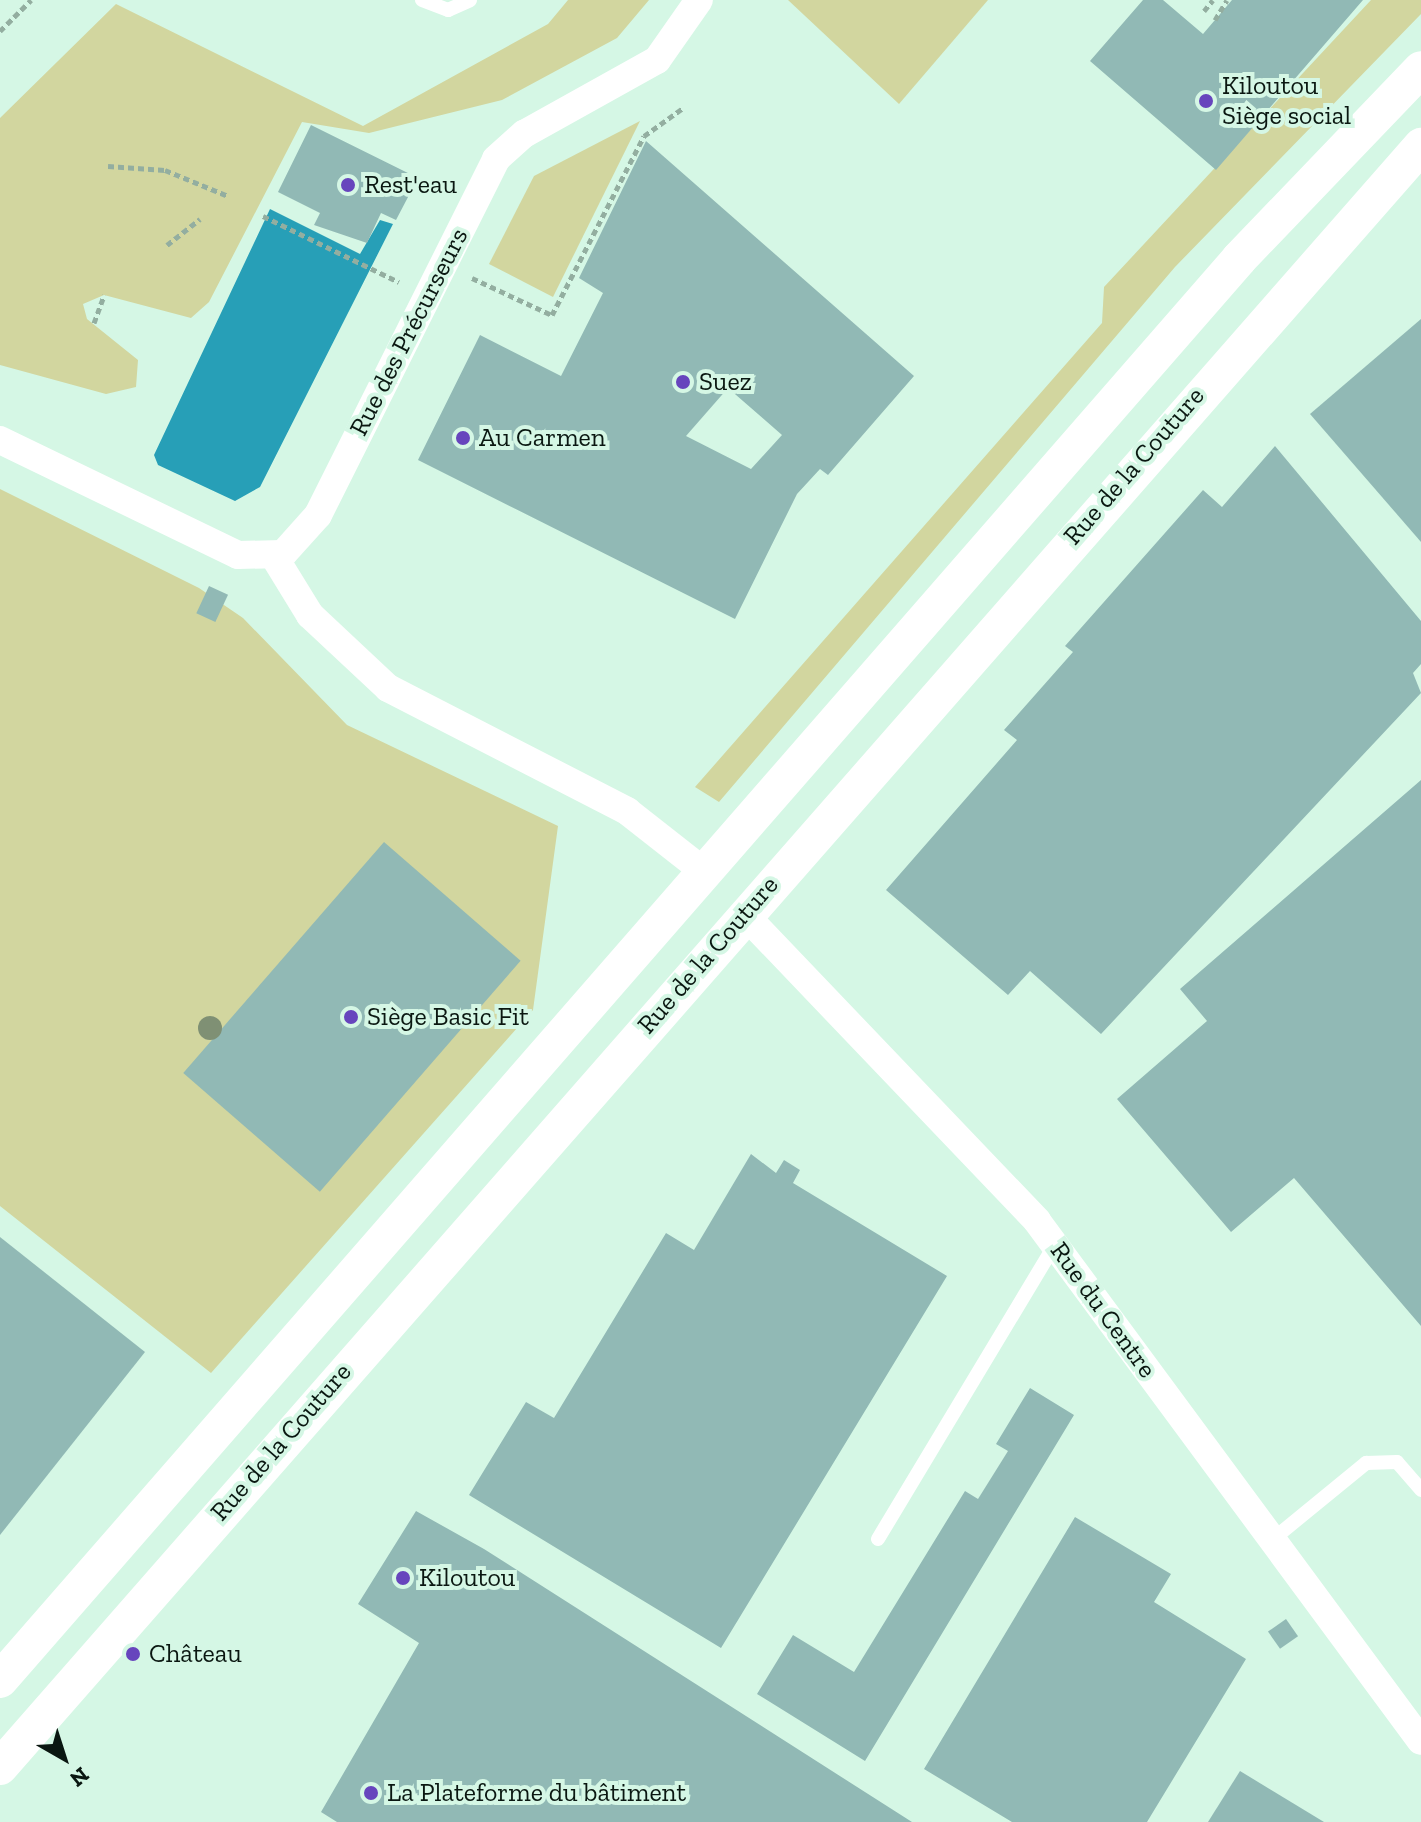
<!DOCTYPE html>
<html>
<head>
<meta charset="utf-8">
<style>
	body { margin:0 }
	#map { position:relative; width:1421px; height:1822px; overflow:hidden; background:#d5f7e5; font-family:"Zilla Slab",serif }
	div>[style] { position:absolute }
	.green>* { inset:0; background:#d2d69f }
	.water>* { inset:0; background:#279fb7 }
	.building>* { inset:0; background:#91b9b5; transform-origin:0 0 }
	.path>* { height:5px; margin-top:-2.5px; transform-origin:0; background:repeating-linear-gradient(90deg,#93aea0 0 6px,transparent 0 10px) }
	.service>* { height:14px; margin:-7px; padding:0 7px; transform-origin:7px; border-radius:7px; background:#fff }
	.minor>* { height:28px; margin:-14px; padding:0 14px; transform-origin:14px; border-radius:14px; background:#fff }
	.tertiary>* { height:36px; margin:-18px; padding:0 18px; transform-origin:18px; border-radius:18px; background:#fff }
	.trees>* { width:24px; height:24px; margin:-12px; border-radius:50%; background:#7f9074 }
	.dots>* { width:22px; height:22px; translate:-50% -50%; box-sizing:border-box; border:4px solid #d5f7e5; border-radius:50% }
	span { translate:-50% -50%; white-space:nowrap; text-align:center; line-height:1.15; -webkit-text-stroke:8px #d5f7e5; paint-order:stroke }
	.poi-label { font-size:26px; color:#0a1711 }
	.left { translate:0 -50%; text-align:left }
	.street-label { font-size:26px; color:#0a1711 }
	.north { position:absolute; left:24px; top:1718px; width:80px; height:80px; -webkit-text-stroke:6px #d5f7e5; paint-order:stroke; rotate:141deg; font-size:22px; font-weight:700; line-height:32px; text-align:center; color:#0a1711 }
	.north::after { content:''; display:block; margin:auto; width:28px; height:36px; background:#0a1711; clip-path:polygon(50% 0,100% 100%,50% 72%,0 100%) }
</style>
</head>
<body>
<div id="map">
	<div class="green">
		<div style="clip-path:polygon(568px 0,649px 0,617px 38px,502px 100px,369px 133px,302px 122px,209px 302px,191px 318px,104px 295px,83px 304px,87px 319px,138px 360px,136px 387px,106px 394px,0 365px,0 118px,116px 4px,363px 126px,548px 24px)"></div>
		<div style="clip-path:polygon(788px 0,988px 0,899px 104px)"></div>
		<div style="clip-path:polygon(1371px 0,1421px 0,1421px 14px,1175px 267px,719px 802px,695px 787px,1102px 323px,1104px 287px)"></div>
		<div style="clip-path:polygon(640px 121px,553px 297px,489px 264px,534px 176px)"></div>
		<div style="clip-path:polygon(0 489px,199px 588px,243px 618px,347px 725px,558px 826px,533px 1010px,211px 1373px,0 1206px)"></div>
	</div>
	<div class="water">
		<div style="clip-path:polygon(270px 209px,360px 254px,380px 220px,393px 224px,260px 487px,235px 501px,158px 465px,154px 455px)"></div>
	</div>
	<div class="building">
		<div style="clip-path:polygon(1143px 0,1163px 0,1203px 34px,1232px 0,1363px 0,1216px 170px,1090px 61px)"></div>
		<div style="clip-path:polygon(311px 125px,418px 178px,396px 220px,381px 213px,367px 243px,314px 225px,320px 213px,278px 192px)"></div>
		<div style="clip-path:polygon(evenodd,646px 141px,914px 376px,828px 475px,820px 469px,797px 494px,735px 619px,418px 460px,480px 335px,561px 376px,603px 293px,579px 278px,646px 141px,728px 388px,782px 435px,751px 469px,686px 436px,728px 388px)"></div>
		<div style="clip-path:polygon(1421px 319px,1421px 542px,1310px 414px)"></div>
		<div style="clip-path:polygon(1275px 446px,1421px 621px,1421px 664px,1413px 673px,1421px 693px,1101px 1034px,1030px 971px,1008px 995px,886px 890px,1017px 740px,1004px 730px,1073px 652px,1065px 646px,1203px 490px,1222px 507px)"></div>
		<div style="left:209px;top:586px;width:21px;height:30px;rotate:25deg"></div>
		<div style="clip-path:polygon(1421px 780px,1421px 1326px,1294px 1178px,1231px 1232px,1117px 1099px,1207px 1021px,1180px 989px)"></div>
		<div style="left:384px;top:842px;width:181px;height:306px;rotate:41deg"></div>
		<div style="clip-path:polygon(751px 1154px,776px 1173px,784px 1160px,800px 1170px,793px 1183px,947px 1276px,721px 1648px,469px 1495px,526px 1402px,554px 1418px,666px 1233px,694px 1250px)"></div>
		<div style="clip-path:polygon(0 1237px,145px 1352px,0 1535px)"></div>
		<div style="clip-path:polygon(1030px 1388px,1074px 1415px,865px 1761px,757px 1694px,793px 1635px,854px 1672px,965px 1491px,978px 1499px,1008px 1451px,996px 1444px)"></div>
		<div style="clip-path:polygon(416px 1511px,484px 1549px,912px 1822px,337px 1822px,321px 1812px,419px 1643px,358px 1604px)"></div>
		<div style="clip-path:polygon(1075px 1517px,1171px 1574px,1154px 1602px,1246px 1659px,1147px 1822px,1012px 1822px,924px 1769px)"></div>
		<div style="left:1286px;top:1619px;width:21px;height:22px;rotate:55deg"></div>
		<div style="clip-path:polygon(1240px 1771px,1324px 1822px,1208px 1822px)"></div>
	</div>
	<div class="path">
		<div style="left:1204px;top:11px;width:14px;rotate:-51deg"></div>
		<div style="left:1215px;top:20px;width:23px;rotate:-59deg"></div>
		<div style="left:0;top:31px;width:44px;rotate:-45deg"></div>
		<div style="left:108px;top:166px;width:57px;rotate:4deg"></div>
		<div style="left:165px;top:170px;width:68px;rotate:22.4deg"></div>
		<div style="left:263px;top:216px;width:151px;rotate:25.9deg"></div>
		<div style="left:167px;top:245px;width:42px;rotate:-38.2deg"></div>
		<div style="left:472px;top:278px;width:88px;rotate:24.8deg"></div>
		<div style="left:552px;top:315px;width:201px;rotate:-62.8deg"></div>
		<div style="left:644px;top:136px;width:48px;rotate:-35.7deg"></div>
		<div style="left:94px;top:323px;width:30px;rotate:-70deg"></div>
	</div>
	<div class="service">
		<div style="left:422px;top:0;width:28px;rotate:21deg"></div>
		<div style="left:448px;top:10px;width:24px;rotate:-24deg"></div>
		<div style="left:878px;top:1539px;width:343px;rotate:-59deg"></div>
		<div style="left:1272px;top:1540px;width:122px;rotate:-39.3deg"></div>
		<div style="left:1366px;top:1463px;width:31px;rotate:-2deg"></div>
		<div style="left:1397px;top:1462px;width:37px;rotate:49deg"></div>
	</div>
	<div class="minor">
		<div style="left:0;top:440px;width:264px;rotate:25.8deg"></div>
		<div style="left:238px;top:555px;width:45px;rotate:-1.3deg"></div>
		<div style="left:283px;top:554px;width:52px;rotate:-48.1deg"></div>
		<div style="left:318px;top:515px;width:398px;rotate:-63.4deg"></div>
		<div style="left:496px;top:159px;width:38px;rotate:-42deg"></div>
		<div style="left:524px;top:134px;width:152px;rotate:-29.1deg"></div>
		<div style="left:657px;top:60px;width:73px;rotate:-55deg"></div>
		<div style="left:275px;top:558px;width:67px;rotate:58.4deg"></div>
		<div style="left:310px;top:615px;width:107px;rotate:43.1deg"></div>
		<div style="left:388px;top:688px;width:269px;rotate:27.2deg"></div>
		<div style="left:627px;top:811px;width:100px;rotate:38.1deg"></div>
		<div style="left:744px;top:914px;width:424px;rotate:46.3deg"></div>
		<div style="left:1037px;top:1221px;width:646px;rotate:53.56deg"></div>
	</div>
	<div class="tertiary">
		<div style="left:0;top:1680px;width:1885px;rotate:-48.91deg"></div>
		<div style="left:1239px;top:259px;width:263px;rotate:-46.2deg"></div>
		<div style="left:0;top:1767px;width:2156px;rotate:-48.76deg"></div>
	</div>
	<div class="trees">
		<div style="left:210px;top:1028px"></div>
	</div>
	<div class="dots">
		<div style="left:1206px;top:101px;background:#6745bd"></div>
		<div style="left:348px;top:185px;background:#6745bd"></div>
		<div style="left:683px;top:382px;background:#6745bd"></div>
		<div style="left:463px;top:438px;background:#6745bd"></div>
		<div style="left:351px;top:1017px;background:#6745bd"></div>
		<div style="left:403px;top:1578px;background:#6745bd"></div>
		<div style="left:133px;top:1654px;background:#6745bd"></div>
		<div style="left:371px;top:1793px;background:#6745bd"></div>
	</div>
	<div class="poi-label">
		<span class="left" style="left:1222px;top:101px">Kiloutou<br>Siège social</span>
		<span class="left" style="left:364px;top:185px">Rest'eau</span>
		<span class="left" style="left:699px;top:382px">Suez</span>
		<span class="left" style="left:479px;top:438px">Au Carmen</span>
		<span class="left" style="left:367px;top:1017px">Siège Basic Fit</span>
		<span class="left" style="left:419px;top:1578px">Kiloutou</span>
		<span class="left" style="left:149px;top:1654px">Château</span>
		<span class="left" style="left:387px;top:1793px">La Plateforme du bâtiment</span>
	</div>
	<div class="street-label">
		<span style="left:409px;top:332px;rotate:-63deg">Rue des Précurseurs</span>
		<span style="left:1134px;top:466px;rotate:-49deg">Rue de la Couture</span>
		<span style="left:708px;top:955px;rotate:-49deg">Rue de la Couture</span>
		<span style="left:1103px;top:1310px;rotate:54deg">Rue du Centre</span>
		<span style="left:281px;top:1442px;rotate:-49deg">Rue de la Couture</span>
	</div>
	<div class="north">N</div>
</div>
</body>
</html>
